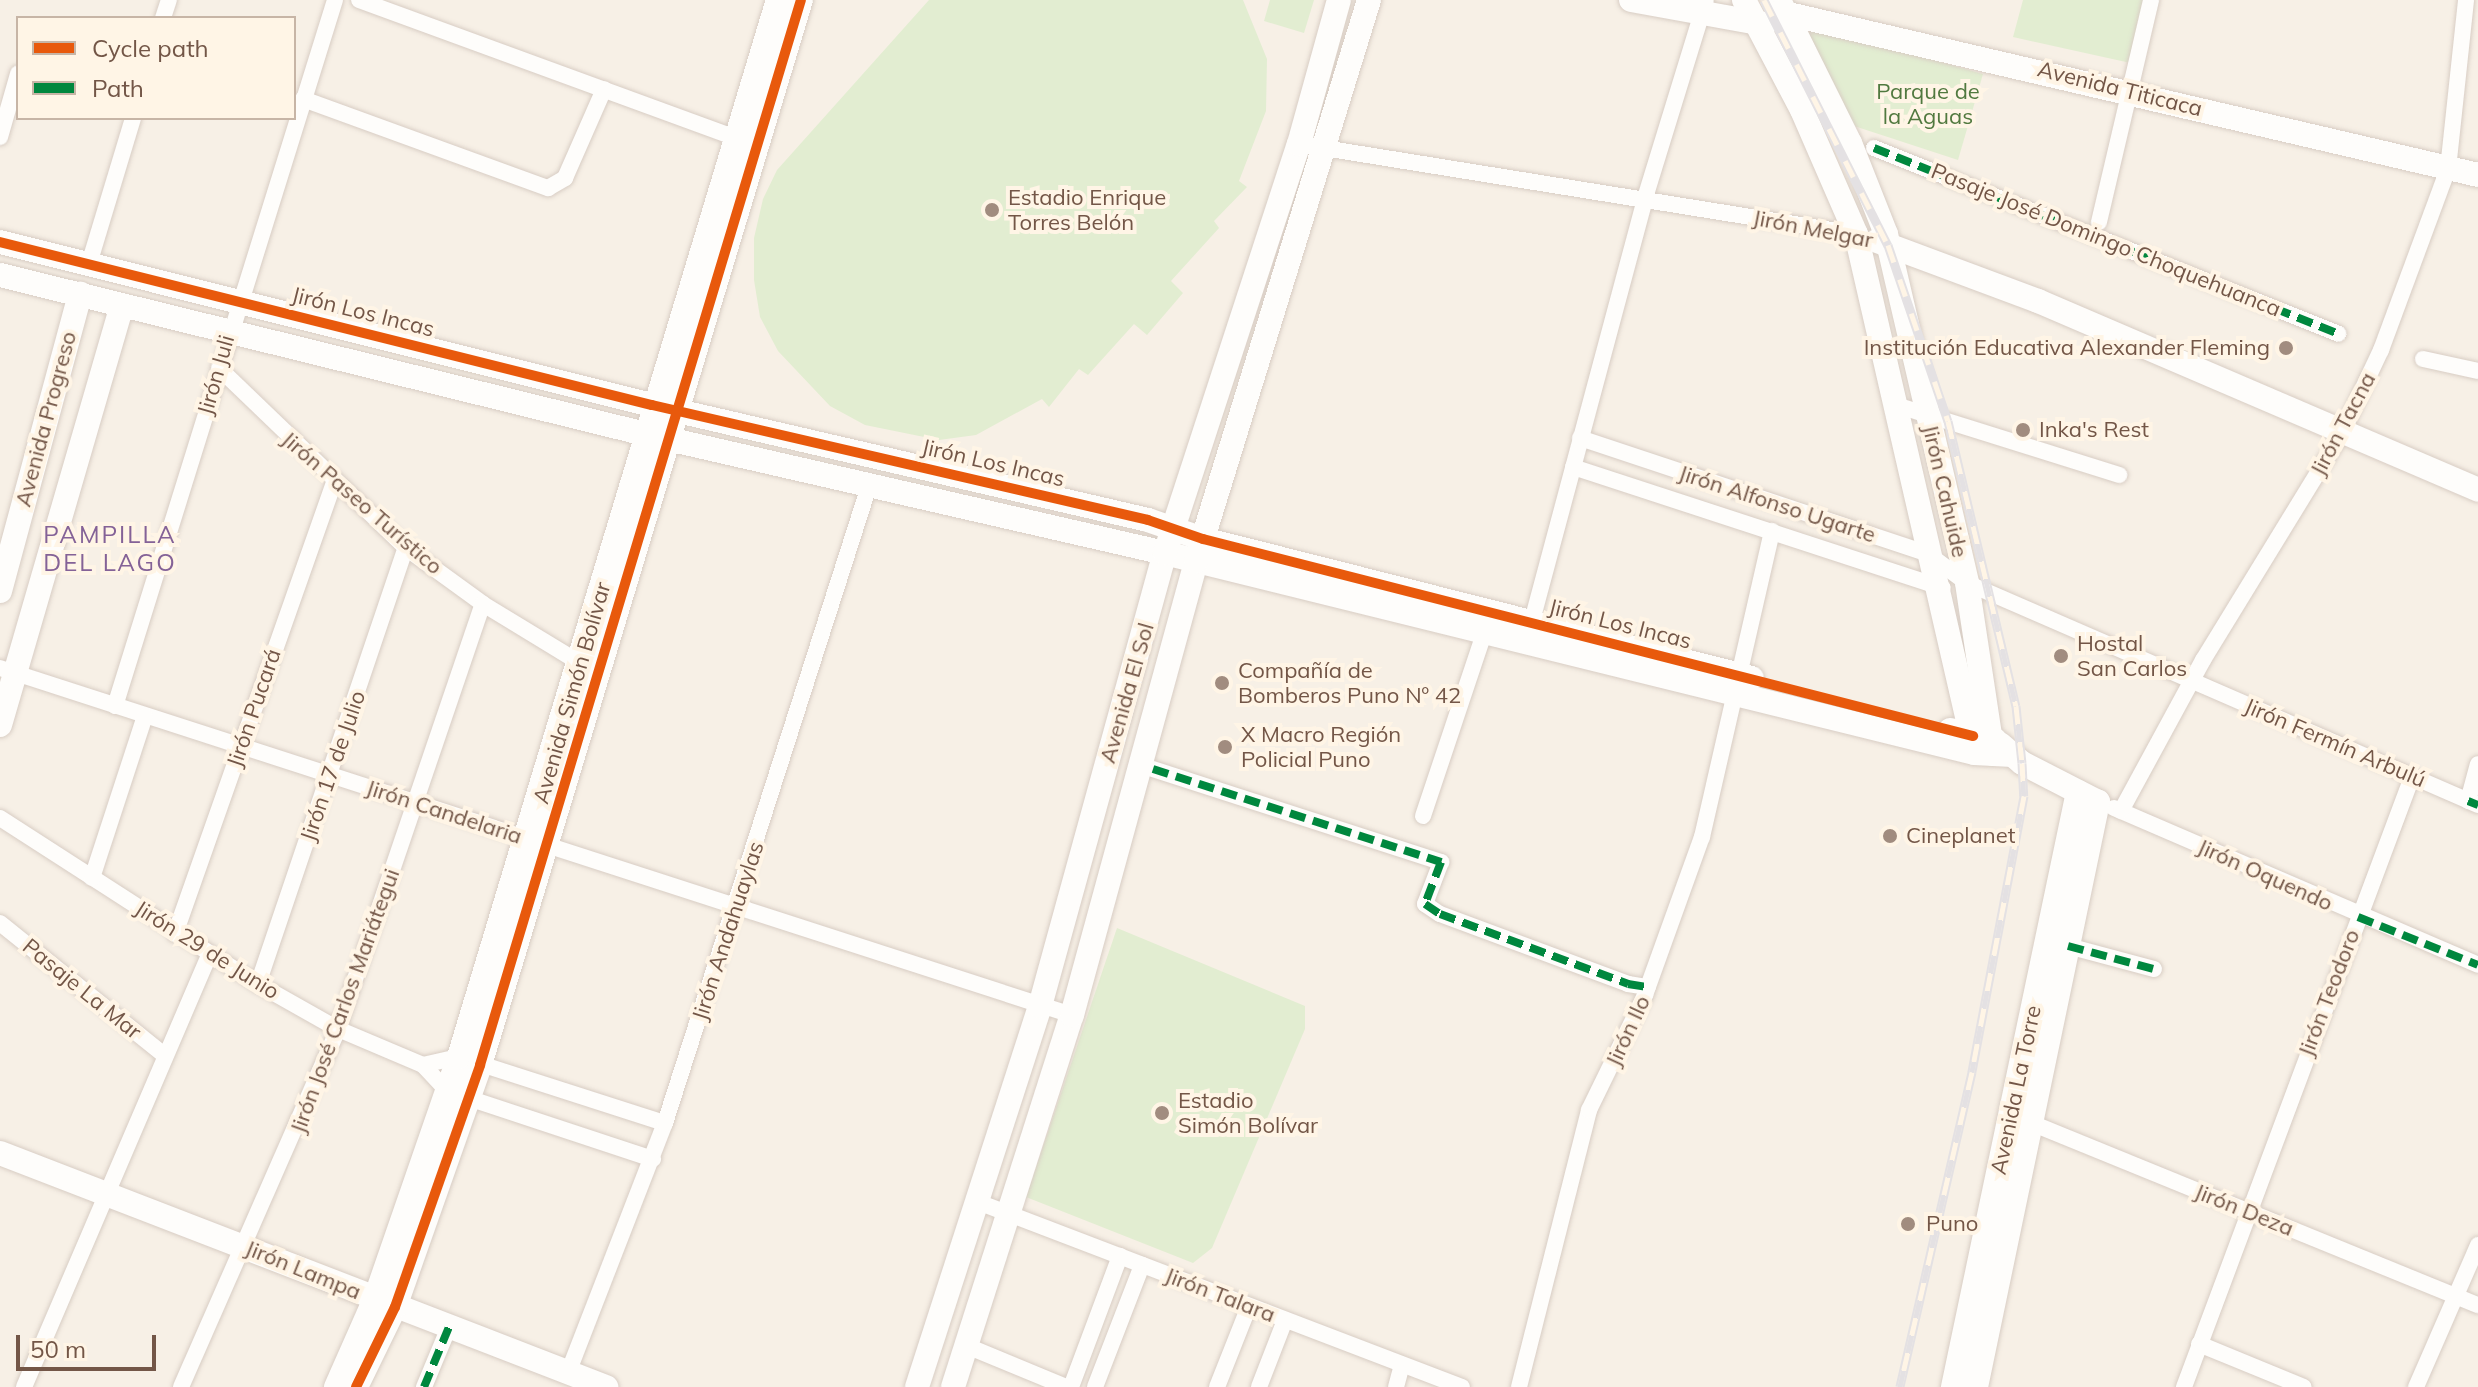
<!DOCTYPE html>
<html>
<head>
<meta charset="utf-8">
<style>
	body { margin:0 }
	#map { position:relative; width:2478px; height:1387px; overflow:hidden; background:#f7f0e6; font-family:Mulish,sans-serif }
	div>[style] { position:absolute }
	.green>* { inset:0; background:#e2edd1 }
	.roads { filter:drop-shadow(0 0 2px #d8cdc4) drop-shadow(0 0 2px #d8cdc4) }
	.street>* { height:16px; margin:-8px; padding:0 8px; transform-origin:8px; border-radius:8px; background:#fefdfb }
	.secondary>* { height:24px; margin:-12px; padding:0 12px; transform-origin:12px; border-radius:12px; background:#fefdfb }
	.rail>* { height:9px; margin-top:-4.5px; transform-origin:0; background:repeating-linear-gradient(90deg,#fff5e6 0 18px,#e4e1e3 0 36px); box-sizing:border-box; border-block:2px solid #e4e1e3 }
	.quiet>* { height:8px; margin-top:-4px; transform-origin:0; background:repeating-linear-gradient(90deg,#00873e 0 16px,transparent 0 24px) }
	.cycleway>* { height:10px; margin:-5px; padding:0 5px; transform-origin:5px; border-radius:5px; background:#e8590c }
	.dots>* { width:22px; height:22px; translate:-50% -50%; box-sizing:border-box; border:4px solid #fff5e6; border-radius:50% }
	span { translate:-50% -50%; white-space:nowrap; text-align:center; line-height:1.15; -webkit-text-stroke:8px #fff5e6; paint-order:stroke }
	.street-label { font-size:22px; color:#735647 }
	.park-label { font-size:22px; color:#51793f }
	.poi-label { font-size:22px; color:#735647 }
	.left { translate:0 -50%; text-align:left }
	.right { translate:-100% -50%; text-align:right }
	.neighbourhood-label { font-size:24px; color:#846297; letter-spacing:2px }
	.legend { position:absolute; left:16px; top:16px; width:280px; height:104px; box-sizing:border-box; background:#fff5e6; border:2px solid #c7b5a6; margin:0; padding:10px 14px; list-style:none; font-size:24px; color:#735647 }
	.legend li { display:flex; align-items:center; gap:16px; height:40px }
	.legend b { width:40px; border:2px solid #c7b5a6 }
	.scale { position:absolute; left:16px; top:1335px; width:140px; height:36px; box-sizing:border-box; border:4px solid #735647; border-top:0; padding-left:10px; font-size:24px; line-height:28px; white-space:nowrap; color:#735647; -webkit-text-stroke:6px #fff5e6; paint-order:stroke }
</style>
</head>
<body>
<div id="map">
	<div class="green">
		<div style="clip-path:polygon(929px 0,1243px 0,1267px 59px,1266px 111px,1239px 181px,1247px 187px,1214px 221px,1219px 228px,1171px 281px,1183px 293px,1147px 335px,1134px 324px,1088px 375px,1079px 369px,1049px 407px,1042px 399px,976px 435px,939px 440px,865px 425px,830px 406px,778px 351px,760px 317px,754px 280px,754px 238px,763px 199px,777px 170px)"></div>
		<div style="clip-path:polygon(1270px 0,1314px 0,1304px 33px,1264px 21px)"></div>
		<div style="clip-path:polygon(2023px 0,2149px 0,2135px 64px,2013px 37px)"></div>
		<div style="clip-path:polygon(1794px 21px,1983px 74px,1958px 160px,1851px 125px)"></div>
		<div style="clip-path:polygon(1117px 928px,1305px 1006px,1305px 1029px,1212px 1248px,1193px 1263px,1026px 1197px)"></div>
	</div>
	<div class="roads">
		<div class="street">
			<div style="left:359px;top:0;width:411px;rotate:20.1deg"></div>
			<div style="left:163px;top:18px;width:19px;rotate:-72deg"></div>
			<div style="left:303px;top:99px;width:261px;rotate:20deg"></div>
			<div style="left:548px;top:188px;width:20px;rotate:-30deg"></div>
			<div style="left:565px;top:178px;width:97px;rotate:-66.3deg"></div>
			<div style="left:0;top:137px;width:66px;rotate:-74.1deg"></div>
			<div style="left:1299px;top:144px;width:564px;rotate:9.18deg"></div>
			<div style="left:1874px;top:148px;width:500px;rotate:21.8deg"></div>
			<div style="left:2099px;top:222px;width:228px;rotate:-76.8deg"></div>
			<div style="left:89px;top:264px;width:152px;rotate:-73.2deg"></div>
			<div style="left:2423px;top:359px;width:56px;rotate:12.3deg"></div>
			<div style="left:219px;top:368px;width:260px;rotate:43.9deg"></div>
			<div style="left:406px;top:548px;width:95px;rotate:36deg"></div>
			<div style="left:483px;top:604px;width:119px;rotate:31.3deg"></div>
			<div style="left:1896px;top:405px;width:234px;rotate:17.4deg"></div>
			<div style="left:1580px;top:438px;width:367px;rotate:18.4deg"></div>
			<div style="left:1928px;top:554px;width:49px;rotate:36.6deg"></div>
			<div style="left:1967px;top:583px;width:557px;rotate:23.48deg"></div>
			<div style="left:1573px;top:467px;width:389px;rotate:18.1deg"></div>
			<div style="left:1529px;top:632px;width:449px;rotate:-75deg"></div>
			<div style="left:1645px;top:198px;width:207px;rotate:-72.9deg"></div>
			<div style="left:0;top:668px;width:1127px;rotate:17.94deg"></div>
			<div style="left:115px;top:706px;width:739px;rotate:-72.69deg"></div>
			<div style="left:1153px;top:769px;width:303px;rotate:17.9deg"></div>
			<div style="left:1441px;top:862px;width:45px;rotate:110.9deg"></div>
			<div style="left:1425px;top:904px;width:18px;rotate:34deg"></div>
			<div style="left:1440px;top:914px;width:201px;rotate:20.4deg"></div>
			<div style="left:1628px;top:984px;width:20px;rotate:9deg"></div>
			<div style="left:2468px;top:801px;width:38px;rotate:-75deg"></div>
			<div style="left:2114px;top:808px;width:396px;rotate:23.3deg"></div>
			<div style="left:2121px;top:811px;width:172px;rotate:-61.5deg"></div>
			<div style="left:2203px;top:660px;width:264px;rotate:-58.5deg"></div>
			<div style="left:2341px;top:435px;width:94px;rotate:-64.8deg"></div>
			<div style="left:2381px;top:350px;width:193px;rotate:-69.7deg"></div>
			<div style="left:2448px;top:169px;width:170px;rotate:-83.9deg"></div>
			<div style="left:1423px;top:816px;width:195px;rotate:-71.5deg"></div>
			<div style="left:0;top:818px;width:307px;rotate:32.8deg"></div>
			<div style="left:258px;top:984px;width:92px;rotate:29.4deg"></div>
			<div style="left:338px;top:1029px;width:92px;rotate:23deg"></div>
			<div style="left:423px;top:1065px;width:35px;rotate:47deg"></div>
			<div style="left:447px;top:1091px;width:217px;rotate:18.3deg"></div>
			<div style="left:92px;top:878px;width:170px;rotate:-71.9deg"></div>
			<div style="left:0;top:923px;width:211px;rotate:38.8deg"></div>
			<div style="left:175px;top:934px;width:479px;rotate:-70.6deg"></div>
			<div style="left:2068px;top:946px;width:89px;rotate:15deg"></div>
			<div style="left:258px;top:984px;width:460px;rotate:-71.3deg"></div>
			<div style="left:423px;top:1065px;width:37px;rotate:-13deg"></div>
			<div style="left:459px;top:1057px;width:216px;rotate:17.8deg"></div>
			<div style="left:2024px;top:1120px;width:490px;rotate:22.2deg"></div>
			<div style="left:978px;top:1202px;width:518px;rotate:20.92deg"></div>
			<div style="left:2199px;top:1344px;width:113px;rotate:22.3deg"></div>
			<div style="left:967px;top:1346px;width:107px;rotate:22.5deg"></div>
			<div style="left:568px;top:1373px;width:268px;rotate:-68.8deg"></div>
			<div style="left:665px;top:1123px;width:672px;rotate:-72.24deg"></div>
			<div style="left:24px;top:1387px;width:471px;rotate:-66.8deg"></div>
			<div style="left:181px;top:1387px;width:391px;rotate:-66.3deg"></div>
			<div style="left:338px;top:1029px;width:449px;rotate:-71.2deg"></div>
			<div style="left:424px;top:1387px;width:65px;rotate:-67.4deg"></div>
			<div style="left:1071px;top:1387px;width:140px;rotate:-69.5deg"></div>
			<div style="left:1095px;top:1387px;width:131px;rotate:-68.9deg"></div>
			<div style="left:1217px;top:1387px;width:87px;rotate:-68.4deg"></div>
			<div style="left:1259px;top:1387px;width:72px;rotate:-68.8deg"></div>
			<div style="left:1396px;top:1387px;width:23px;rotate:-75deg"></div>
			<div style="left:1519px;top:1387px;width:286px;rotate:-75.8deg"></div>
			<div style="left:1589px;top:1110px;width:128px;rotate:-64deg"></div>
			<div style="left:1645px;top:995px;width:168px;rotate:-70.2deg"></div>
			<div style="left:1702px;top:837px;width:314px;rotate:-77.1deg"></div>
			<div style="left:2184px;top:1387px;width:651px;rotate:-69.51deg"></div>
			<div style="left:2416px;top:1387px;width:155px;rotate:-66.4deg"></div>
		</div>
		<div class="secondary">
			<div style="left:1631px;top:0;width:136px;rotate:10.2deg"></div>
			<div style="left:1744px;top:0;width:124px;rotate:62.2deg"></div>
			<div style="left:1802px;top:110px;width:135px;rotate:66.5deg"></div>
			<div style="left:1856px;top:234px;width:526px;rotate:77.05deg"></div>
			<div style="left:1779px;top:0;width:160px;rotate:63.6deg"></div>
			<div style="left:1850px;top:143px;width:98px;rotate:68.4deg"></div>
			<div style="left:1886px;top:234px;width:358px;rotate:76.9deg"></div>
			<div style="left:1967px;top:583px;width:173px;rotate:81.4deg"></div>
			<div style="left:1780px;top:12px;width:717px;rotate:13.14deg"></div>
			<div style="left:1877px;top:241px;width:172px;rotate:20.4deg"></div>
			<div style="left:2038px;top:301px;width:479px;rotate:23.2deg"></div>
			<div style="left:0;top:242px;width:672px;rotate:14.04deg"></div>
			<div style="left:652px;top:405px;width:509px;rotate:13.05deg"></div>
			<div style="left:1148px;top:520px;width:58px;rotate:19.1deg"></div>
			<div style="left:1203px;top:539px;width:566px;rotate:14.21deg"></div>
			<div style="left:0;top:275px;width:652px;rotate:13.84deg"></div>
			<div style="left:633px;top:431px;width:546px;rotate:12.92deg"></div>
			<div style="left:1165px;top:553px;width:833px;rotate:13.89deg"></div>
			<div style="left:1974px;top:753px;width:34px;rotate:3deg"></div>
			<div style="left:0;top:591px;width:308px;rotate:-74.9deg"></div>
			<div style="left:0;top:725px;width:437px;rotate:-73.8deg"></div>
			<div style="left:1950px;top:730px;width:46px;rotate:12.5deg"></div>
			<div style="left:0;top:1153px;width:650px;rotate:21.11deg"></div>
			<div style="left:336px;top:1387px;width:96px;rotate:-66.1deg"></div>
			<div style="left:375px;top:1299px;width:256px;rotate:-70.9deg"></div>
			<div style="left:459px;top:1057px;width:1104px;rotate:-73.21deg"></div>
			<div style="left:356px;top:1387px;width:89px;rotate:-64deg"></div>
			<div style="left:395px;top:1307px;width:256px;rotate:-70.6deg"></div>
			<div style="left:480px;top:1065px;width:1112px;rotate:-73.23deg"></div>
			<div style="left:917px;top:1387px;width:400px;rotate:-72.1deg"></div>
			<div style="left:1040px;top:1006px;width:470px;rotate:-74.6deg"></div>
			<div style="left:1165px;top:553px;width:430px;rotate:-71.9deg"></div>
			<div style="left:1299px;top:144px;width:149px;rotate:-74.5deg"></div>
			<div style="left:953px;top:1387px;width:391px;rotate:-72.3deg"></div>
			<div style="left:1072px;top:1015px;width:471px;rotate:-74.7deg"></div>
			<div style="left:1196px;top:561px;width:587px;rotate:-72.86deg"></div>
			<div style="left:1953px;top:1387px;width:608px;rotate:-78.14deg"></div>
			<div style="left:1976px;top:1387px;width:598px;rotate:-78.22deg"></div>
			<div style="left:2098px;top:802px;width:85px;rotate:-152.8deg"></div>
			<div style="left:2022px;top:763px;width:29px;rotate:-139deg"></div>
		</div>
	</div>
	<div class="rail">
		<div style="left:1764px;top:0;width:275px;rotate:63.2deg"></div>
		<div style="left:1888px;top:245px;width:186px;rotate:71.2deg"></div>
		<div style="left:1948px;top:421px;width:293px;rotate:76.6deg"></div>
		<div style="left:2016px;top:706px;width:57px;rotate:84deg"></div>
		<div style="left:2022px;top:763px;width:33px;rotate:87deg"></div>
		<div style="left:2024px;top:796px;width:281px;rotate:100.7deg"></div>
		<div style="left:1972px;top:1072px;width:323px;rotate:102.9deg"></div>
	</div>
	<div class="quiet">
		<div style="left:1874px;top:148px;width:500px;rotate:21.8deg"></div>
		<div style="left:1153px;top:769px;width:303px;rotate:17.9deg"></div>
		<div style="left:1441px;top:862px;width:45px;rotate:110.9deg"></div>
		<div style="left:1425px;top:904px;width:18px;rotate:34deg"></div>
		<div style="left:1440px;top:914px;width:201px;rotate:20.4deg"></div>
		<div style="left:1628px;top:984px;width:20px;rotate:9deg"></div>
		<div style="left:2468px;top:801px;width:11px;rotate:22deg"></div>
		<div style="left:2358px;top:917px;width:129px;rotate:21.8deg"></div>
		<div style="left:2068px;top:946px;width:89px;rotate:15deg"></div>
		<div style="left:424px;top:1387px;width:65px;rotate:-67.4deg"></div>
	</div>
	<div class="cycleway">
		<div style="left:0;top:242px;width:672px;rotate:14.04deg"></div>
		<div style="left:652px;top:405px;width:509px;rotate:13.05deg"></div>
		<div style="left:1148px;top:520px;width:58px;rotate:19.1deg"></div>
		<div style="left:1203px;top:539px;width:795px;rotate:14.35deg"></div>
		<div style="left:356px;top:1387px;width:89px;rotate:-64deg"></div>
		<div style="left:395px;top:1307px;width:256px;rotate:-70.6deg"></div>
		<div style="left:480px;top:1065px;width:1112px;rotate:-73.23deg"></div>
	</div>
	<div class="dots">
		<div style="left:992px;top:210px;background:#a18c7f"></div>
		<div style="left:2286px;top:348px;background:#a18c7f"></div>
		<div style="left:2023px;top:430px;background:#a18c7f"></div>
		<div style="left:2061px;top:656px;background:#a18c7f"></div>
		<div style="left:1222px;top:683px;background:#a18c7f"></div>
		<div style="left:1225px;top:747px;background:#a18c7f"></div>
		<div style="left:1890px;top:836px;background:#a18c7f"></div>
		<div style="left:1162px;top:1113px;background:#a18c7f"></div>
		<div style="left:1908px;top:1224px;background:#a18c7f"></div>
	</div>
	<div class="street-label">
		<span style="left:2120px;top:89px;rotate:14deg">Avenida Titicaca</span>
		<span style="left:1813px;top:229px;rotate:11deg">Jirón Melgar</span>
		<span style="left:2106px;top:240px;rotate:22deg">Pasaje José Domingo Choquehuanca</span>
		<span style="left:363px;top:312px;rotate:14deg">Jirón Los Incas</span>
		<span style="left:216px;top:375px;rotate:-74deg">Jirón Juli</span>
		<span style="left:46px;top:419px;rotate:-75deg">Avenida Progreso</span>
		<span style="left:2343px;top:424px;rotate:-62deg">Jirón Tacna</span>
		<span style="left:993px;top:463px;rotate:13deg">Jirón Los Incas</span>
		<span style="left:1945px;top:491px;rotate:77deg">Jirón Cahuide</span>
		<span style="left:362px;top:503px;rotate:41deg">Jirón Paseo Turístico</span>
		<span style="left:1777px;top:504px;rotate:18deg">Jirón Alfonso Ugarte</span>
		<span style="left:1620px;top:624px;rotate:14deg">Jirón Los Incas</span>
		<span style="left:572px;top:693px;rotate:-74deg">Avenida Simón Bolívar</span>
		<span style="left:1127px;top:693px;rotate:-74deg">Avenida El Sol</span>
		<span style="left:254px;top:708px;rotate:-71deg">Jirón Pucará</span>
		<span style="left:2335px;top:743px;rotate:23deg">Jirón Fermín Arbulú</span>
		<span style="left:333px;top:766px;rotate:-71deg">Jirón 17 de Julio</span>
		<span style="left:444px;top:812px;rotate:18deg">Jirón Candelaria</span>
		<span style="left:2265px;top:875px;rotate:24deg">Jirón Oquendo</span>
		<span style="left:728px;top:931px;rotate:-72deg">Jirón Andahuaylas</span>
		<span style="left:207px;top:950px;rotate:32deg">Jirón 29 de Junio</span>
		<span style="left:82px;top:989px;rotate:39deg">Pasaje La Mar</span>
		<span style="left:2329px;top:993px;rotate:-69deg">Jirón Teodoro</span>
		<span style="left:345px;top:1001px;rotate:-70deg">Jirón José Carlos Mariátegui</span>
		<span style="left:1628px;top:1031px;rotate:-65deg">Jirón Ilo</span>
		<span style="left:2016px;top:1090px;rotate:-78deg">Avenida La Torre</span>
		<span style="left:2244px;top:1210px;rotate:22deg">Jirón Deza</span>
		<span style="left:303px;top:1270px;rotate:22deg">Jirón Lampa</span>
		<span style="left:1220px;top:1295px;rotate:21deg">Jirón Talara</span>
	</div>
	<div class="park-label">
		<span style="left:1928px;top:104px">Parque de<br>la Aguas</span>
	</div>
	<div class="poi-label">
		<span class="left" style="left:1008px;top:210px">Estadio Enrique<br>Torres Belón</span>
		<span class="right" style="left:2270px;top:348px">Institución Educativa Alexander Fleming</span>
		<span class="left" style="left:2039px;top:430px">Inka's Rest</span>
		<span class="left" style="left:2077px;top:656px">Hostal<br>San Carlos</span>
		<span class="left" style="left:1238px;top:683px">Compañía de<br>Bomberos Puno Nº 42</span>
		<span class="left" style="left:1241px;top:747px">X Macro Región<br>Policial Puno</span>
		<span class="left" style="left:1906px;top:836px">Cineplanet</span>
		<span class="left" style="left:1178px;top:1113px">Estadio<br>Simón Bolívar</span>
		<span class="left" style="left:1926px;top:1224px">Puno</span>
	</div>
	<div class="neighbourhood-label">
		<span style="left:110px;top:549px">PAMPILLA<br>DEL LAGO</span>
	</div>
	<ul class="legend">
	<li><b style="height:10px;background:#e8590c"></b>Cycle path</li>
	<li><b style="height:10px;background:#00873e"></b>Path</li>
	</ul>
	<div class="scale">50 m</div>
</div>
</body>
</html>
